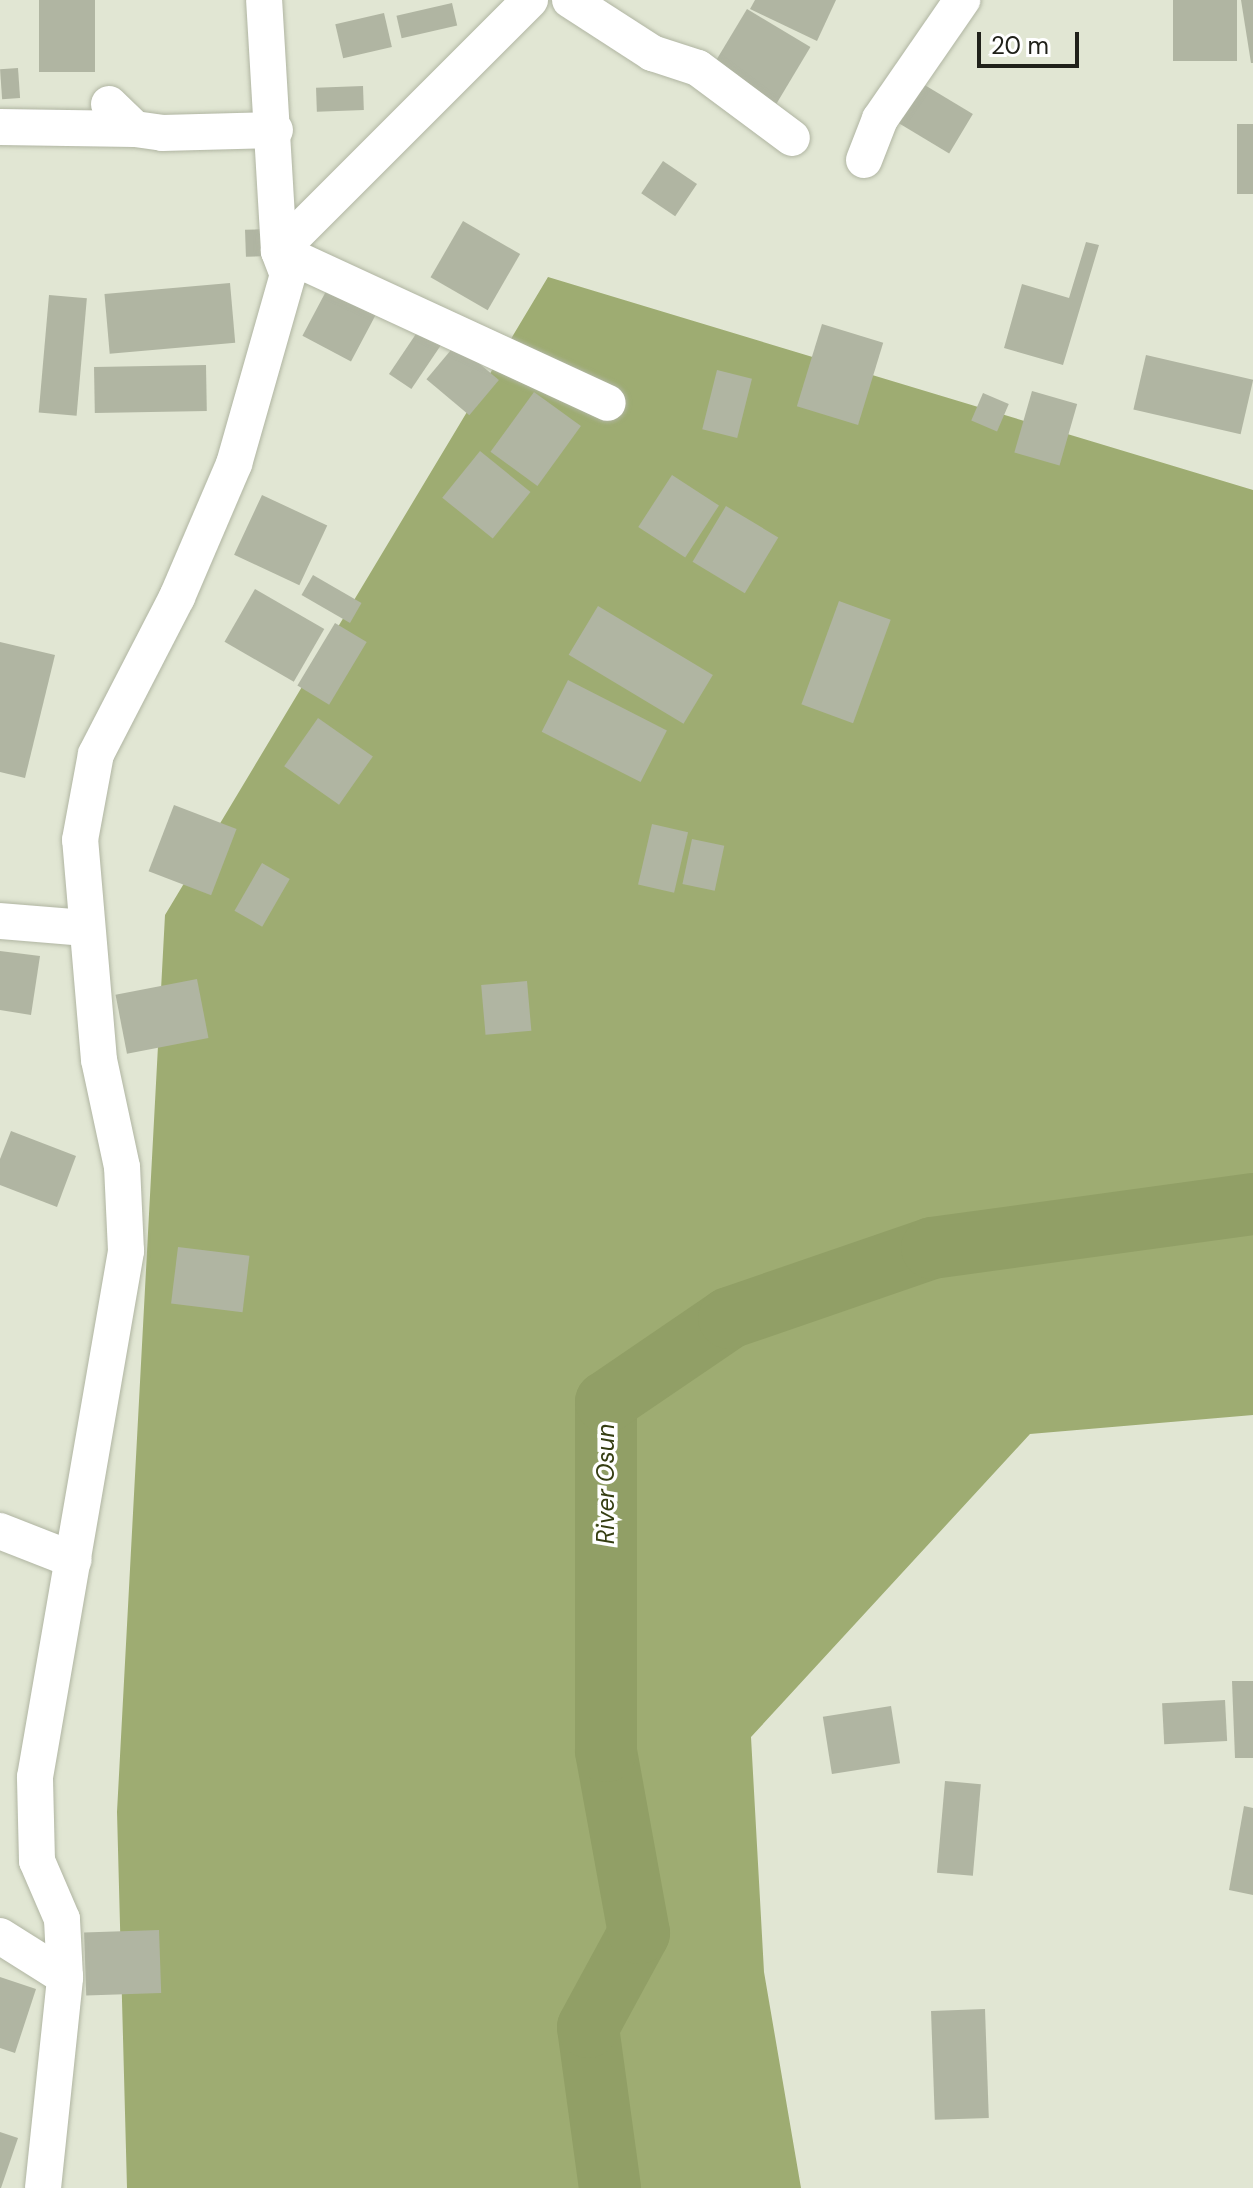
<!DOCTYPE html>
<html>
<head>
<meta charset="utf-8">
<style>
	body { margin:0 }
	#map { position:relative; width:1253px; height:2188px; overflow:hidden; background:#e1e6d3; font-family:"DM Sans",sans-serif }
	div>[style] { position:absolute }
	.forest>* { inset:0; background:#9eac72 }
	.river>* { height:62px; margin:-31px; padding:0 31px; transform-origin:31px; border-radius:31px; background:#919f66 }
	.building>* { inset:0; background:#b0b5a2; transform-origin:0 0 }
	.roads { filter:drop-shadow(0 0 2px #b0b5a2) drop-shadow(0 0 2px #b0b5a2) }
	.minor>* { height:36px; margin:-18px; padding:0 18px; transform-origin:18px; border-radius:18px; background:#fff }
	span { translate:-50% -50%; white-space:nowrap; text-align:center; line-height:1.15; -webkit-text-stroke:7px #fff; paint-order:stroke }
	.water-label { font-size:24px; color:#353e12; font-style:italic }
	.scale { position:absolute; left:977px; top:32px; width:102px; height:36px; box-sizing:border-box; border:4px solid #20211a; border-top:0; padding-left:10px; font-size:24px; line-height:28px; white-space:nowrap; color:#20211a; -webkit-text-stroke:6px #fff; paint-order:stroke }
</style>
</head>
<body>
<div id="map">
	<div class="forest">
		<div style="clip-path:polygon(548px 277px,1253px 490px,1253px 1415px,1030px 1434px,751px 1737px,764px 1972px,801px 2188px,127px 2188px,117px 1812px,165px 915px)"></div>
	</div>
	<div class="river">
		<div style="left:610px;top:2188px;width:162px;rotate:-97.8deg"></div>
		<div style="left:588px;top:2027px;width:107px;rotate:-61.5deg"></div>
		<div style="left:639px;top:1933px;width:185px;rotate:-100.3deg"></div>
		<div style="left:606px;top:1751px;width:349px;rotate:-90deg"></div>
		<div style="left:606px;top:1402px;width:149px;rotate:-34.3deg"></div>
		<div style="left:729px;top:1318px;width:215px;rotate:-19deg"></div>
		<div style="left:932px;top:1248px;width:324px;rotate:-7.8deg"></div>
	</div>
	<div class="building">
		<div style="left:39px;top:0;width:56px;height:72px"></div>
		<div style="clip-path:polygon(755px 0,836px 0,817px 41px,750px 9px)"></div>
		<div style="left:1173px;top:0;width:64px;height:61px"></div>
		<div style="clip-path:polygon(1241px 0,1253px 0,1253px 63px,1251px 63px)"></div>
		<div style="left:452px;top:3px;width:23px;height:57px;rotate:77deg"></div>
		<div style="left:747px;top:9px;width:74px;height:66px;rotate:31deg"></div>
		<div style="left:384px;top:13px;width:35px;height:50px;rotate:77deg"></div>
		<div style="left:18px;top:68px;width:30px;height:18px;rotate:86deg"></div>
		<div style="left:918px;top:81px;width:64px;height:46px;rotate:31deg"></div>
		<div style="left:363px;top:86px;width:24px;height:47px;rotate:88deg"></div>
		<div style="left:1253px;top:124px;width:70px;height:16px;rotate:90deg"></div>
		<div style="left:663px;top:161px;width:41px;height:39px;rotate:34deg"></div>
		<div style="left:463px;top:221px;width:66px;height:65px;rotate:30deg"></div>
		<div style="left:267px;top:229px;width:27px;height:22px;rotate:88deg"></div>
		<div style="clip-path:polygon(1086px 242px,1099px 245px,1063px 365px,1004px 348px,1022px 284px,1069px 298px)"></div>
		<div style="left:332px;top:280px;width:55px;height:63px;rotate:28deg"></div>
		<div style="left:230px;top:283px;width:60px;height:126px;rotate:85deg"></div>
		<div style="left:49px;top:295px;width:38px;height:118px;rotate:5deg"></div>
		<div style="left:822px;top:324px;width:64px;height:86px;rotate:17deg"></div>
		<div style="left:422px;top:325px;width:27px;height:59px;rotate:34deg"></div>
		<div style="left:456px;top:344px;width:56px;height:46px;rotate:40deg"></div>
		<div style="left:1146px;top:355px;width:110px;height:56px;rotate:13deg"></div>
		<div style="left:206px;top:365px;width:46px;height:112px;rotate:89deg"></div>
		<div style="left:717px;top:370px;width:36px;height:61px;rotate:14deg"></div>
		<div style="left:1032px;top:391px;width:47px;height:64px;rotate:16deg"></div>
		<div style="left:534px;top:392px;width:58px;height:74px;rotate:36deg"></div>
		<div style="left:983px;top:393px;width:28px;height:30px;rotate:23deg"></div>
		<div style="left:480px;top:451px;width:65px;height:60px;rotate:39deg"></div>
		<div style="left:672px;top:475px;width:56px;height:62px;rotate:33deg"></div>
		<div style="left:262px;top:495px;width:72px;height:66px;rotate:25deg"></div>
		<div style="left:726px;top:506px;width:61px;height:65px;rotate:31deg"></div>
		<div style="left:313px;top:575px;width:56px;height:23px;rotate:30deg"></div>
		<div style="left:255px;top:589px;width:80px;height:61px;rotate:30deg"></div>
		<div style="left:839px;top:601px;width:55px;height:110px;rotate:20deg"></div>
		<div style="left:598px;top:606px;width:134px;height:57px;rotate:31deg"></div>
		<div style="left:335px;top:623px;width:37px;height:73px;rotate:31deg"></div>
		<div style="clip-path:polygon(0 642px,55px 655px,25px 778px,0 772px)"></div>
		<div style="left:568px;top:680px;width:111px;height:58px;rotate:27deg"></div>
		<div style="left:318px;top:718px;width:67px;height:59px;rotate:35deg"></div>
		<div style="left:174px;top:805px;width:67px;height:71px;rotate:21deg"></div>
		<div style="left:652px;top:824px;width:37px;height:62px;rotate:13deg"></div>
		<div style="left:692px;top:839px;width:33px;height:46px;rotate:12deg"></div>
		<div style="left:262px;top:863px;width:32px;height:55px;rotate:30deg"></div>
		<div style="clip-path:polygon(0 951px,40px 956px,31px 1015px,0 1010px)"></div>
		<div style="left:197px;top:979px;width:60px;height:83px;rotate:79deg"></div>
		<div style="left:527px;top:981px;width:50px;height:46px;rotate:85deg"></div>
		<div style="clip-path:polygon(11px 1131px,76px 1156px,57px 1207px,0 1185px,0 1159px)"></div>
		<div style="left:178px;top:1247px;width:72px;height:57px;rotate:7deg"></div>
		<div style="clip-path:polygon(1232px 1681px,1253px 1681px,1253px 1758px,1235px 1758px)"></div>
		<div style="left:1225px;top:1700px;width:41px;height:63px;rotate:87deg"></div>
		<div style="left:891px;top:1706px;width:58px;height:69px;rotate:81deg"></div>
		<div style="left:945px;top:1781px;width:36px;height:92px;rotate:5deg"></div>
		<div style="clip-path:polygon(1244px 1806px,1253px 1808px,1253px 1895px,1229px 1890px)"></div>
		<div style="left:159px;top:1930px;width:63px;height:75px;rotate:88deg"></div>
		<div style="clip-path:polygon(0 1977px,36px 1989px,15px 2053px,0 2048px)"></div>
		<div style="left:985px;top:2009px;width:109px;height:54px;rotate:88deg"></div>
		<div style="clip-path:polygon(0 2132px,18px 2138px,1px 2188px,0 2188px)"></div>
	</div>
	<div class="roads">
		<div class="minor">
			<div style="left:570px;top:0;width:98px;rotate:32.9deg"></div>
			<div style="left:652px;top:53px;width:48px;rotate:18.1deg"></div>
			<div style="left:698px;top:68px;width:117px;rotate:36.7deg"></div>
			<div style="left:109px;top:104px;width:36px;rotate:44deg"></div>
			<div style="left:135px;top:129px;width:27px;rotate:8deg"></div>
			<div style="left:162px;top:133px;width:113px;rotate:-1.5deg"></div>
			<div style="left:0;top:127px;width:135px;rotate:0.8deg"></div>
			<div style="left:864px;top:160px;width:44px;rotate:-68.7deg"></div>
			<div style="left:880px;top:119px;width:145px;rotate:-55.4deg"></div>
			<div style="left:279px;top:251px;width:362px;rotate:24.8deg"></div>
			<div style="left:279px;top:251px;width:355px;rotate:-45deg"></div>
			<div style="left:0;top:921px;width:86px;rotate:4.7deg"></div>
			<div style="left:0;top:1531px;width:79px;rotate:21.4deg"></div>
			<div style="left:0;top:1936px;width:77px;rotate:32.2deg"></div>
			<div style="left:43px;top:2188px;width:212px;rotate:-84deg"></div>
			<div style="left:65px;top:1977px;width:58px;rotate:-93deg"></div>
			<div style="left:62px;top:1919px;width:63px;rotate:-113.3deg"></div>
			<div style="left:37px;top:1861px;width:84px;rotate:-91.4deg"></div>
			<div style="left:35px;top:1777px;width:534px;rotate:-80.18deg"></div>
			<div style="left:126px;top:1251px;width:84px;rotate:-92.7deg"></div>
			<div style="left:122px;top:1167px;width:109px;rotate:-102.1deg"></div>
			<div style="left:99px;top:1060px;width:221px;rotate:-94.9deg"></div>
			<div style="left:80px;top:840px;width:87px;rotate:-79.5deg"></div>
			<div style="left:96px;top:754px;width:177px;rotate:-62.7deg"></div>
			<div style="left:177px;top:597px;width:145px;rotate:-66.8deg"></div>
			<div style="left:234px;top:464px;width:197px;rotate:-74.1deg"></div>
			<div style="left:288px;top:275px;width:26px;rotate:-111deg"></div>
			<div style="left:279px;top:251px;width:251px;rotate:-93.4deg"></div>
		</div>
	</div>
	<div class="water-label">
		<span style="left:606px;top:1484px;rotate:-90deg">River Osun</span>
	</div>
	<div class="scale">20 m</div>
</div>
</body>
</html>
